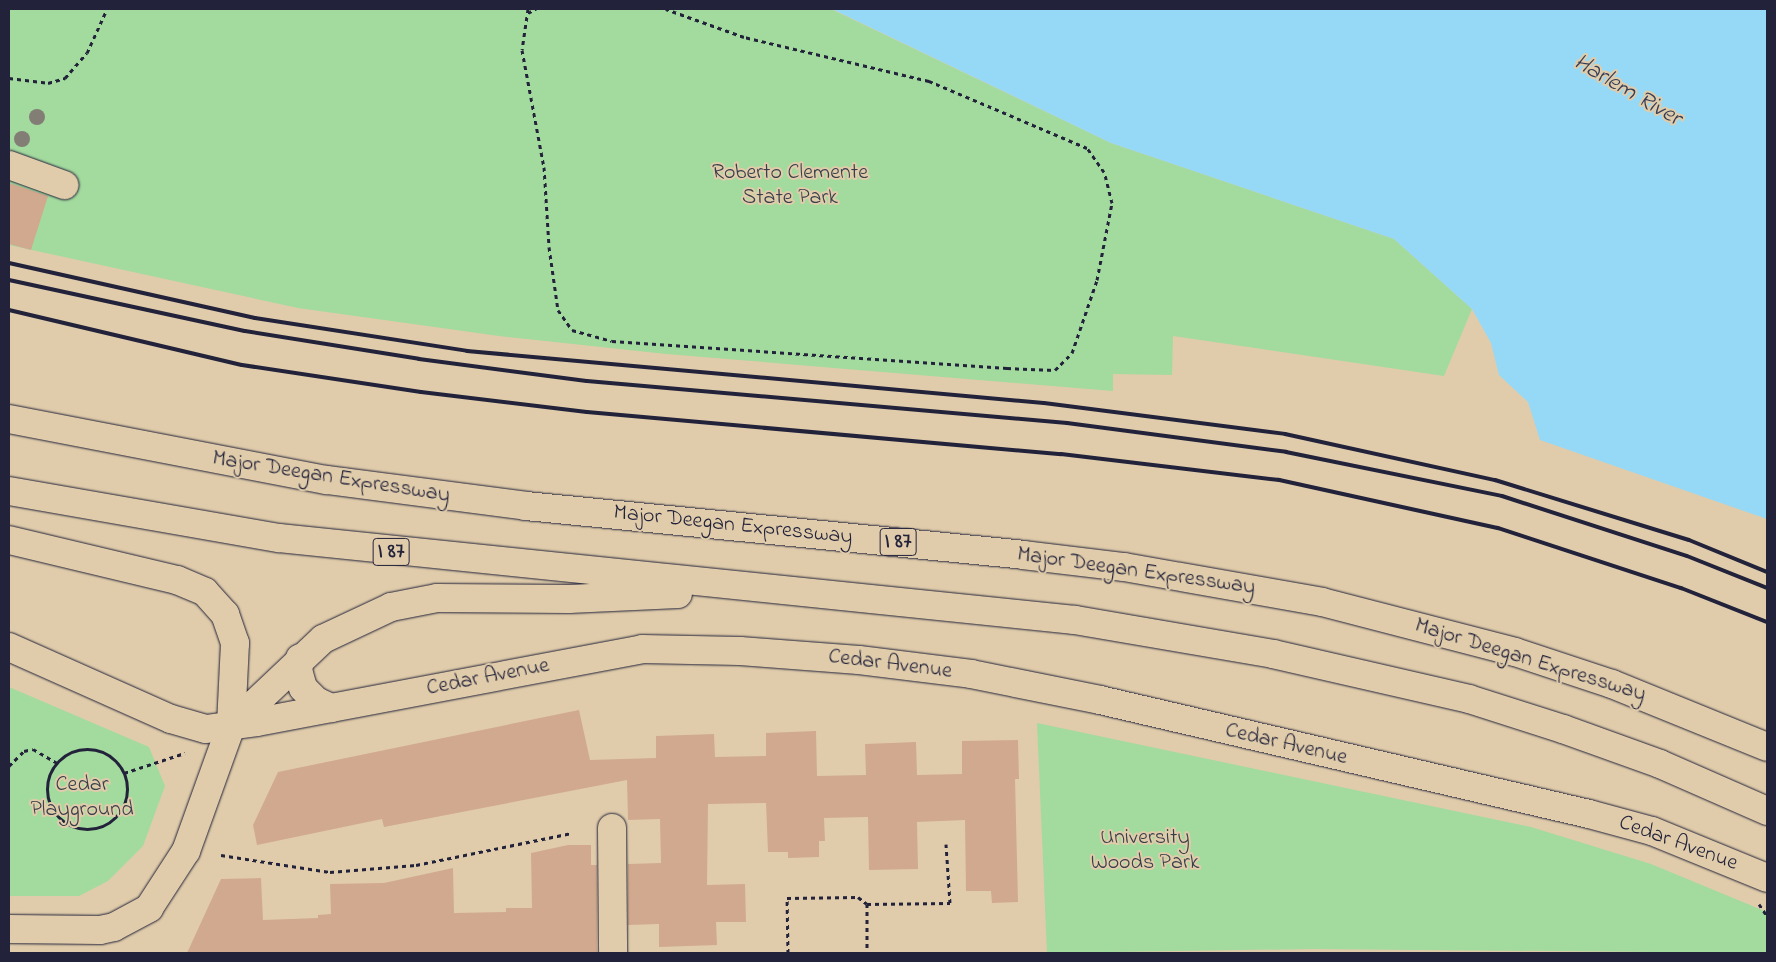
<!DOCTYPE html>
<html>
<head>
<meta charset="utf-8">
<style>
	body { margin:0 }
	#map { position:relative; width:1776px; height:962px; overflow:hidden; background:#e0ccaa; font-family:"Indie Flower",sans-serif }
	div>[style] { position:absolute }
	.green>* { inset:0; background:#a3da9e }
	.water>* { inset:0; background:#95d9f7 }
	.building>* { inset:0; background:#d1a98f }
	.path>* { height:3px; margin-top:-1.5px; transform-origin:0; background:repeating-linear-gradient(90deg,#22223b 0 4px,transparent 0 8px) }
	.path>.ring { margin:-1.5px; padding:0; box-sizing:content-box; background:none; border:3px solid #22223b; border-radius:50% }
	.roads { filter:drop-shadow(0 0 1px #22223b) drop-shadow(0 0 1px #22223b) }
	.minor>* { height:28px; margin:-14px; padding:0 14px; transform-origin:14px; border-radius:14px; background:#e0ccaa }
	.major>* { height:28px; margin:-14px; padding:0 14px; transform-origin:14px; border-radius:14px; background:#e0ccaa }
	.highway>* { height:28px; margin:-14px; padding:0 14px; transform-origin:14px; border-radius:14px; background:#e0ccaa }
	.rail>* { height:4px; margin:-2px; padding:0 2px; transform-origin:2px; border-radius:2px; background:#22223b }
	.trees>* { width:16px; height:16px; margin:-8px; border-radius:50%; background:#827e75 }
	span { translate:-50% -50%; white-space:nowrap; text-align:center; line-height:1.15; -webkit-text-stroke:4px #e0ccaa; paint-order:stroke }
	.shield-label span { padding:1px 4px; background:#e0ccaa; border:1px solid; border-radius:4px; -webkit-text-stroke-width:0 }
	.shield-label { font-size:21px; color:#22223b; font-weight:700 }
	.park-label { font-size:22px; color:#353e4a }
	.street-label { font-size:22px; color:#22223b }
	.water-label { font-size:24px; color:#333d57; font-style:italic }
	.frame { position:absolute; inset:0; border:10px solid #22223b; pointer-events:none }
</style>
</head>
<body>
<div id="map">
	<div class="green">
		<div style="clip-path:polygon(9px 9px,831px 9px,1111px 143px,1394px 239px,1472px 309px,1444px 376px,1173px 336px,1172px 375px,1113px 374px,1113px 391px,666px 354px,499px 336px,298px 308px,9px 245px)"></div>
		<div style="clip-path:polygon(9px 687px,149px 747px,165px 786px,143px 846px,108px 881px,79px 896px,9px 896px)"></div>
		<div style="clip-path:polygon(1037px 723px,1531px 827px,1651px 864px,1767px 912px,1767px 953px,1312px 949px,1047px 953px)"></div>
	</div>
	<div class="water">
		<div style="clip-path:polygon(832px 9px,1767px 9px,1767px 519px,1540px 440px,1528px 402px,1499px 375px,1491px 343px,1472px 309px,1394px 239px,1111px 143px)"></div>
	</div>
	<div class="building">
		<div style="clip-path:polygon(9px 183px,48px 196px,31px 250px,9px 244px)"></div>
		<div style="clip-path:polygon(579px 710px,590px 760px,656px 758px,656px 736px,714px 734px,715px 757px,766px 756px,766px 733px,816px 731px,817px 776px,866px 775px,865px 744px,916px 742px,917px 775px,962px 774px,962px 741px,1018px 740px,1019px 779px,1015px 779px,1018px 902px,992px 903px,991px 891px,966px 891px,965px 820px,917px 822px,918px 869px,869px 870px,868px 817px,824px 818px,825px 841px,819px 841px,819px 857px,788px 858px,788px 852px,768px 852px,766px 803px,708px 804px,707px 885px,745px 884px,746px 922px,716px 922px,717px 945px,659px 947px,659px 924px,628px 925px,628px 864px,661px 863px,660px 819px,628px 820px,627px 780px,384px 827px,382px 819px,257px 845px,253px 825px,278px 772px)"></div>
		<div style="clip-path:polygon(568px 845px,591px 845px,591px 865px,597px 865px,597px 953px,187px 953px,221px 879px,261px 878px,263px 920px,318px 918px,318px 915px,331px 914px,330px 884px,384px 883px,453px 868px,454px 913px,506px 912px,506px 908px,532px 908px,531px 853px)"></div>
	</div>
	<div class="path">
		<div style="left:528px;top:9px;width:41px;rotate:98.3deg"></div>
		<div style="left:522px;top:50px;width:119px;rotate:79.4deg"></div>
		<div style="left:544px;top:167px;width:80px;rotate:86.4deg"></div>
		<div style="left:549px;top:247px;width:64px;rotate:81.9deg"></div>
		<div style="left:558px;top:310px;width:24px;rotate:55deg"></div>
		<div style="left:572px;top:330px;width:41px;rotate:15.4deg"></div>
		<div style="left:612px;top:341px;width:396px;rotate:3.9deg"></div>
		<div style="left:1007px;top:368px;width:48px;rotate:2.4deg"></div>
		<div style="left:1055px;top:370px;width:24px;rotate:-45deg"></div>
		<div style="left:1072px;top:353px;width:77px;rotate:-71.1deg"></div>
		<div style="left:1097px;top:280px;width:78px;rotate:-79deg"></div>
		<div style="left:1112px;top:203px;width:32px;rotate:-104deg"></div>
		<div style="left:1104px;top:172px;width:29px;rotate:-125deg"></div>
		<div style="left:1087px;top:148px;width:172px;rotate:-157deg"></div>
		<div style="left:929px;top:81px;width:190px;rotate:-166.6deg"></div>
		<div style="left:744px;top:37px;width:83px;rotate:-160.3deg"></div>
		<div style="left:528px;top:13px;width:9px;rotate:-27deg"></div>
		<div style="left:9px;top:78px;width:39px;rotate:7deg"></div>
		<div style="left:48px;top:83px;width:18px;rotate:-16deg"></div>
		<div style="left:65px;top:78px;width:33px;rotate:-49deg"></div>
		<div style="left:87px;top:53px;width:48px;rotate:-65.6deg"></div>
		<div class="ring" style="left:47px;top:749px;width:77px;height:77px"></div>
		<div style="left:9px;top:766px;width:21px;rotate:-45deg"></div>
		<div style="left:24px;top:751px;width:9px;rotate:-13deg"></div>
		<div style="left:33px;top:749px;width:28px;rotate:30deg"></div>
		<div style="left:124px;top:773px;width:64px;rotate:-18.2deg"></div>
		<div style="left:221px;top:855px;width:110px;rotate:8.9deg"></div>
		<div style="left:330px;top:872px;width:86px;rotate:-4.7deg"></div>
		<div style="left:416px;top:865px;width:159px;rotate:-11.6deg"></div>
		<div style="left:867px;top:904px;width:49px;rotate:90deg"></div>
		<div style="left:1759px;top:904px;width:14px;rotate:56deg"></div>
		<div style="left:788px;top:953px;width:55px;rotate:-91deg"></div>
		<div style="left:787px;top:898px;width:71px;rotate:-0.8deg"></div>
		<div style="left:858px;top:897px;width:11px;rotate:38deg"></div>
		<div style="left:867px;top:904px;width:83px;rotate:-0.7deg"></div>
		<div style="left:950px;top:903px;width:59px;rotate:-93.9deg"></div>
	</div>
	<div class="roads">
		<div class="minor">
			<div style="left:9px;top:165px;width:59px;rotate:20deg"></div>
			<div style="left:9px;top:647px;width:177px;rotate:24deg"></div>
			<div style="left:171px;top:719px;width:36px;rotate:16deg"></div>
			<div style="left:206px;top:729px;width:51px;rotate:-7.8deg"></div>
			<div style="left:257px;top:722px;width:392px;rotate:-10.7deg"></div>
			<div style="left:642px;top:649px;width:98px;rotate:1.2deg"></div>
			<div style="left:740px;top:651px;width:119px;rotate:4.3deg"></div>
			<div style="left:859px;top:660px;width:113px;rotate:7.1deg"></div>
			<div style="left:971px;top:674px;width:132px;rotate:11.4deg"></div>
			<div style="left:1100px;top:700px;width:502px;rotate:13.12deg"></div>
			<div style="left:1589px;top:814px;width:65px;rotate:15.1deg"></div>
			<div style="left:1652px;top:831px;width:124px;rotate:22.2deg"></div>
			<div style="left:612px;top:828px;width:125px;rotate:89.5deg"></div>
		</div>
		<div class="major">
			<div style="left:9px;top:929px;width:91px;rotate:0.6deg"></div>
			<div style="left:100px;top:930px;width:14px;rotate:-12deg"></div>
			<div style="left:114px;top:927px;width:40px;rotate:-28deg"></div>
			<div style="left:149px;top:908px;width:68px;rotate:-57deg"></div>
			<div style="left:186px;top:851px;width:133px;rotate:-70.2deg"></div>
		</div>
		<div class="highway">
			<div style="left:9px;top:419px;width:324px;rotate:10.9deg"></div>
			<div style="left:327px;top:480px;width:201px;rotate:7.4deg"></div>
			<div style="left:526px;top:506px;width:499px;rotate:5.6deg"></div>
			<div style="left:1023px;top:555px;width:102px;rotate:6.8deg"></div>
			<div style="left:1124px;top:567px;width:201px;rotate:10deg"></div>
			<div style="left:1322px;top:602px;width:199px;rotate:14.5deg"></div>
			<div style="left:1515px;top:652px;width:102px;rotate:18.3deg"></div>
			<div style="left:1612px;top:684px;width:167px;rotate:22.1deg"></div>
			<div style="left:9px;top:491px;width:274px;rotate:9.9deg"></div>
			<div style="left:279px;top:538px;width:800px;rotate:5.88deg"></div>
			<div style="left:1075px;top:620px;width:201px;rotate:9.7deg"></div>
			<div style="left:1273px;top:654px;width:201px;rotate:12.9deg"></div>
			<div style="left:1469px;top:699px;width:99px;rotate:17.7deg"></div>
			<div style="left:1563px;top:729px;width:103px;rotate:19.8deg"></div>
			<div style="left:1660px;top:764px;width:117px;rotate:23.7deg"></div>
			<div style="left:9px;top:540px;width:173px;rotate:13.4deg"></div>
			<div style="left:177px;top:580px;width:30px;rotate:23deg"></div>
			<div style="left:205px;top:592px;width:30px;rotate:48deg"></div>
			<div style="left:225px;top:614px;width:31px;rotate:71deg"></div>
			<div style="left:235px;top:643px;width:83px;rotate:92.8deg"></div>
			<div style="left:300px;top:658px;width:12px;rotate:99deg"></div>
			<div style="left:298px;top:670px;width:19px;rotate:74deg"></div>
			<div style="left:303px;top:688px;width:18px;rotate:45deg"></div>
			<div style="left:316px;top:701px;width:17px;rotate:25deg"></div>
			<div style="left:231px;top:726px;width:127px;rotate:-43.4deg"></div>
			<div style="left:323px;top:639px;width:75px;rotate:-25.2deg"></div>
			<div style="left:391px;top:607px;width:47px;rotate:-11.1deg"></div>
			<div style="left:437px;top:598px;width:132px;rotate:0.4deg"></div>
			<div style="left:569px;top:599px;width:109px;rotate:-2.6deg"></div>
		</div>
	</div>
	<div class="rail">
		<div style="left:9px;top:263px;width:252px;rotate:12.6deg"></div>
		<div style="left:255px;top:318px;width:215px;rotate:8.8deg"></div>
		<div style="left:467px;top:351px;width:579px;rotate:5.15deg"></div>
		<div style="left:1044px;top:403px;width:243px;rotate:7.3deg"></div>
		<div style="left:1285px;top:434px;width:215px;rotate:12.4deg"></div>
		<div style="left:1495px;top:480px;width:203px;rotate:17.2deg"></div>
		<div style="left:1689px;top:540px;width:84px;rotate:22.3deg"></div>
		<div style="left:9px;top:280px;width:241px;rotate:12.2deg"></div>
		<div style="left:245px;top:331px;width:176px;rotate:9.1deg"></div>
		<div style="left:419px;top:359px;width:169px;rotate:7.5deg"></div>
		<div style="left:587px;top:381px;width:482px;rotate:5deg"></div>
		<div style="left:1067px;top:423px;width:221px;rotate:7.5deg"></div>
		<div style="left:1286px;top:452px;width:220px;rotate:11.5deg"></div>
		<div style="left:1502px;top:496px;width:194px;rotate:18deg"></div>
		<div style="left:1687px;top:556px;width:86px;rotate:21.8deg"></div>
		<div style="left:9px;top:310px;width:239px;rotate:13.3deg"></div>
		<div style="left:242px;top:365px;width:181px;rotate:8.6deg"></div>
		<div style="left:421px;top:392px;width:167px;rotate:6.9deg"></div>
		<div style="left:587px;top:412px;width:476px;rotate:5.1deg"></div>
		<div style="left:1061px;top:454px;width:220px;rotate:6.8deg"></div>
		<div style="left:1279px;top:480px;width:224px;rotate:12.4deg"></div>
		<div style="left:1498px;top:528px;width:193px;rotate:18.2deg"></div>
		<div style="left:1681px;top:588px;width:92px;rotate:21.6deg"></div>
	</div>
	<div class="trees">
		<div style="left:37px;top:117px"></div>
		<div style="left:22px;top:139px"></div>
	</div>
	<div class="shield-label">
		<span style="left:898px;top:542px">I 87</span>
		<span style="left:391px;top:552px">I 87</span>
	</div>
	<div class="park-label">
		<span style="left:790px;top:186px">Roberto Clemente<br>State Park</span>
		<span style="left:82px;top:798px">Cedar<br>Playground</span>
		<span style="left:1145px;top:851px">University<br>Woods Park</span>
	</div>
	<div class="street-label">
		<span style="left:331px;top:478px;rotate:9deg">Major Deegan Expressway</span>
		<span style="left:733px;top:526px;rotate:6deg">Major Deegan Expressway</span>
		<span style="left:1136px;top:572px;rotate:8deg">Major Deegan Expressway</span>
		<span style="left:1530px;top:661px;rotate:17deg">Major Deegan Expressway</span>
		<span style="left:890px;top:665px;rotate:7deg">Cedar Avenue</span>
		<span style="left:488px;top:678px;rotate:-11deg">Cedar Avenue</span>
		<span style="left:1286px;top:745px;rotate:13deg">Cedar Avenue</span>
		<span style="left:1678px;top:844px;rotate:20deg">Cedar Avenue</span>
	</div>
	<div class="water-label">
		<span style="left:1627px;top:91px;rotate:30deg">Harlem River</span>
	</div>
	<div class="frame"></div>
</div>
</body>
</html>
